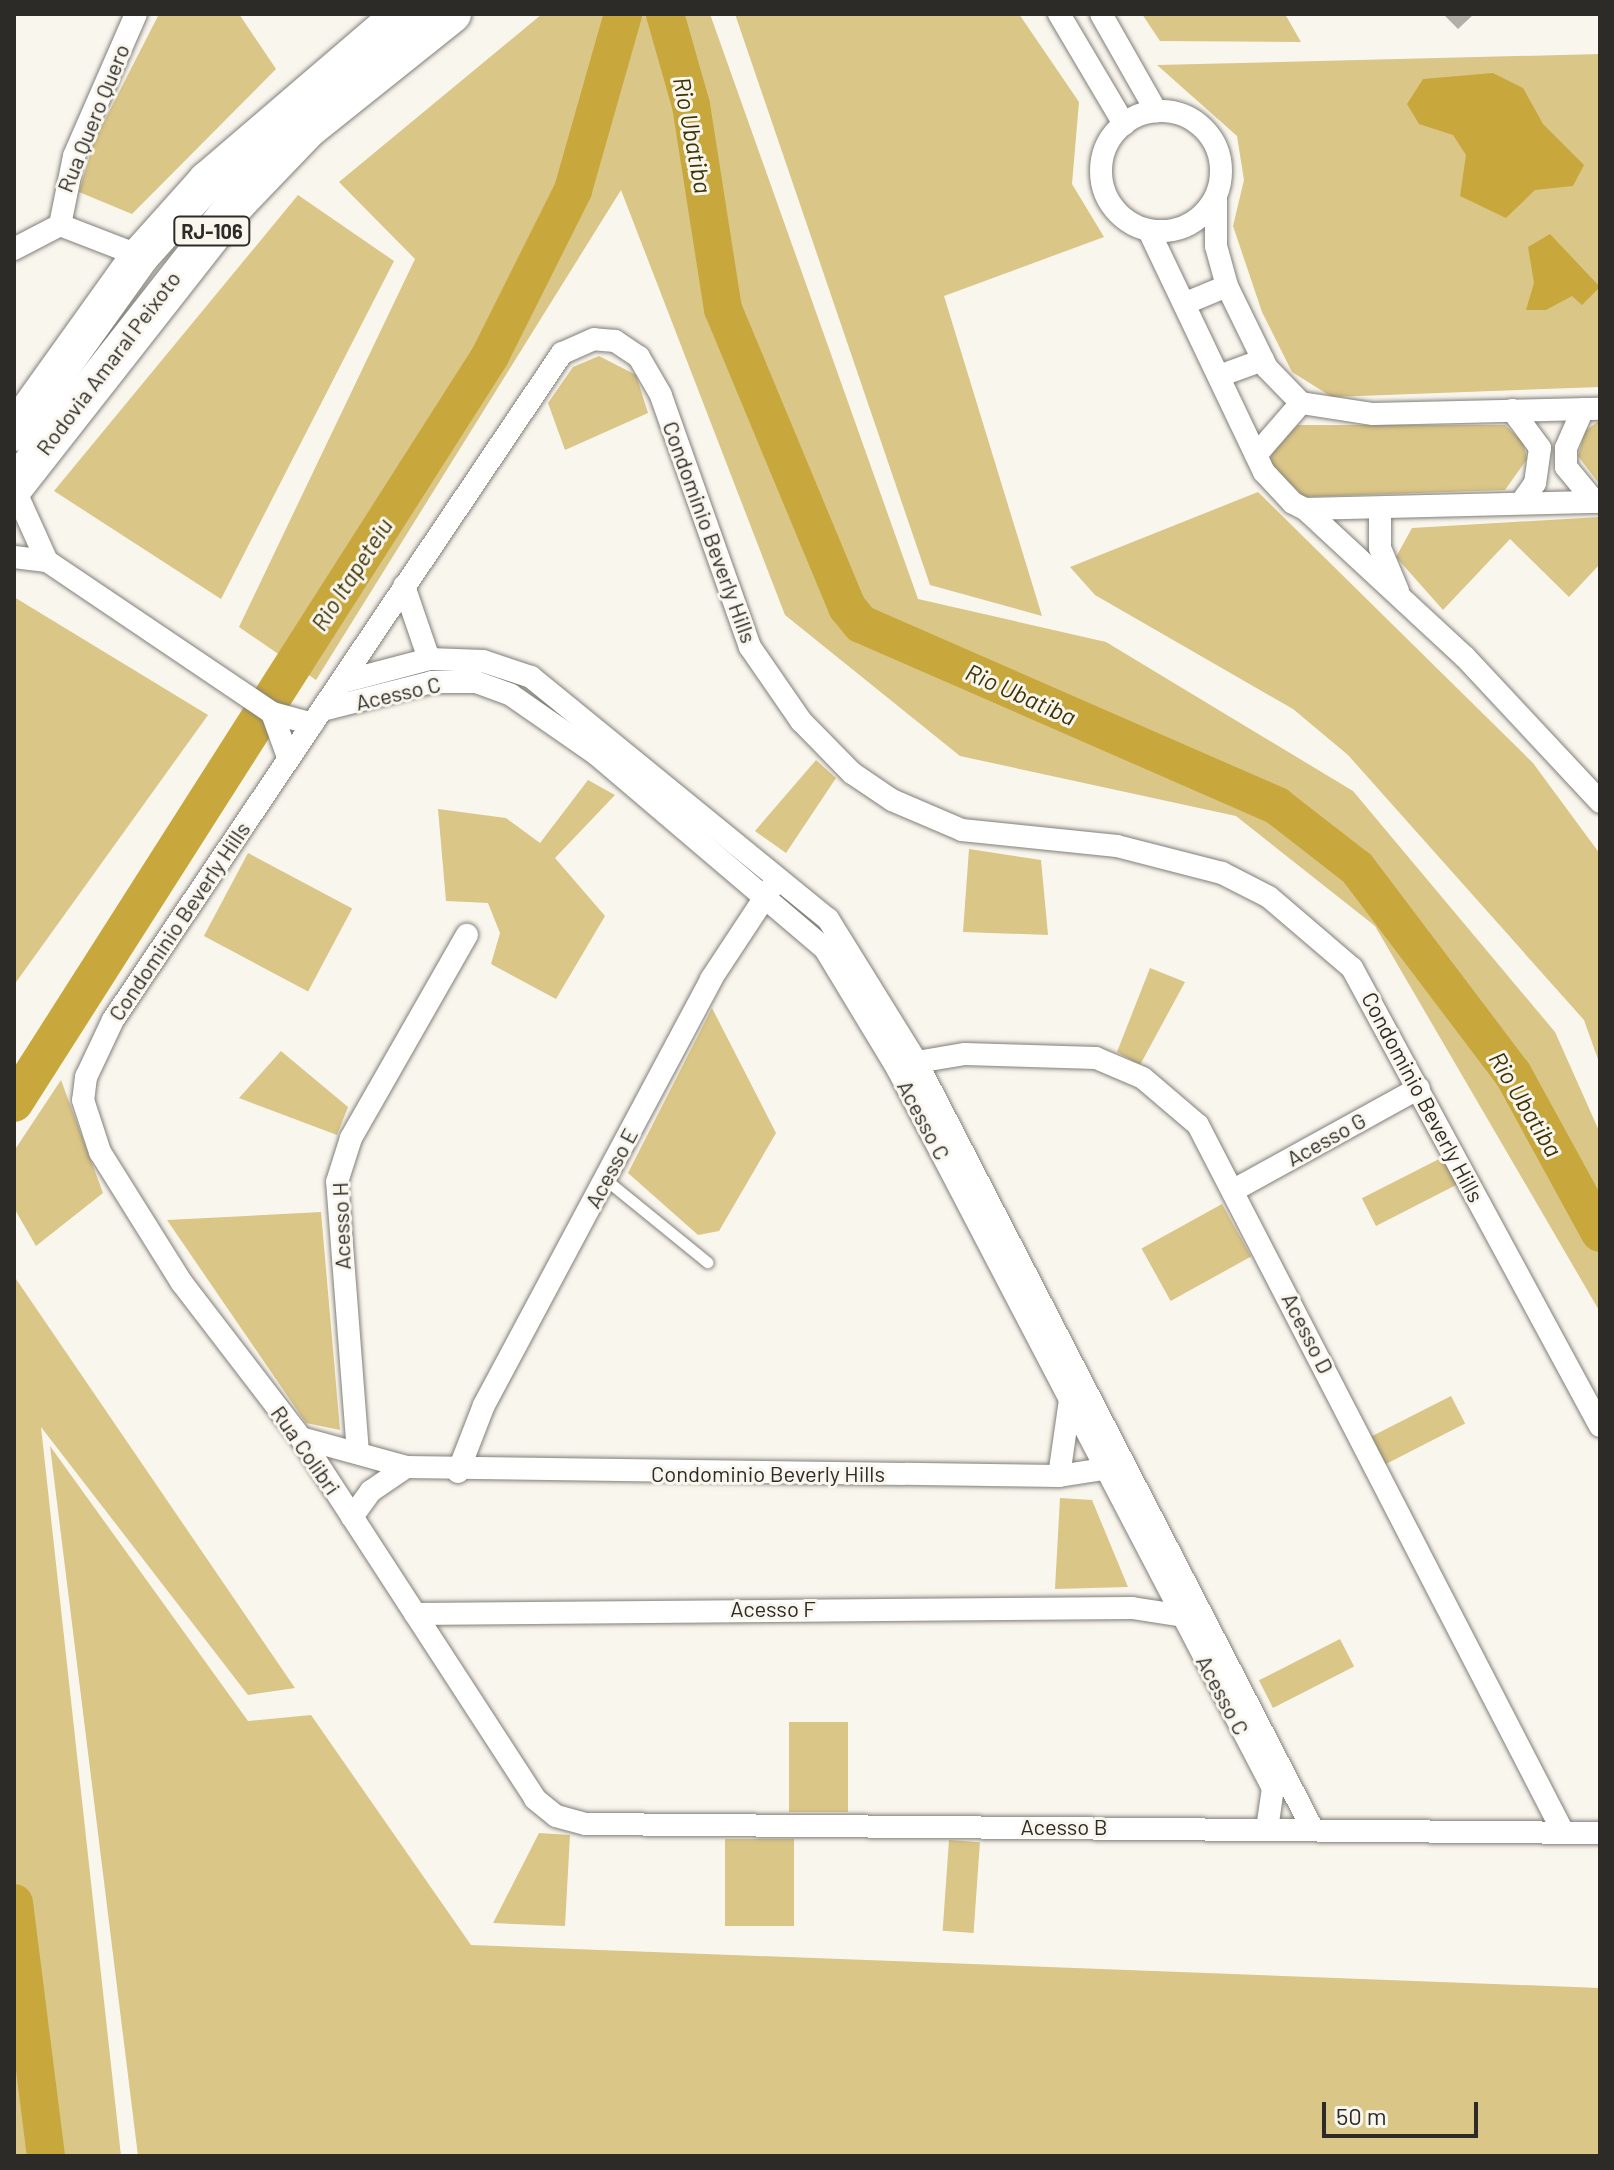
<!DOCTYPE html>
<html>
<head>
<meta charset="utf-8">
<style>
	body { margin:0 }
	#map { position:relative; width:1614px; height:2170px; overflow:hidden; background:#f9f6ee; font-family:Barlow,sans-serif }
	div>[style] { position:absolute }
	.green>* { inset:0; background:#dac687; transform-origin:0 0 }
	.water>* { inset:0; background:#c8a83c }
	.river>* { height:38px; margin:-19px; padding:0 19px; transform-origin:19px; border-radius:19px; background:#c8a83c }
	.roads { filter:drop-shadow(0 0 2px #817f78) drop-shadow(0 0 2px #817f78) }
	.lane>* { height:11px; margin:-5.5px; padding:0 5.5px; transform-origin:5.5px; border-radius:5.5px; background:#fff }
	.street>* { height:22px; margin:-11px; padding:0 11px; transform-origin:11px; border-radius:11px; background:#fff }
	.street>.ring { margin:-11px; padding:0; box-sizing:content-box; background:none; border:22px solid #fff; border-radius:50% }
	.highway>* { height:38px; margin:-19px; padding:0 19px; transform-origin:19px; border-radius:19px; background:#fff }
	.wall>* { inset:0; background:#b1afa8 }
	span { translate:-50% -50%; white-space:nowrap; text-align:center; line-height:1.15; -webkit-text-stroke:6px #f9f6ee; paint-order:stroke }
	.shield-label span { padding:2px 6px; background:#f9f6ee; border:2px solid; border-radius:6px; -webkit-text-stroke-width:0 }
	.shield-label { font-size:20px; color:#2c2b28; font-weight:700 }
	.street-label { font-size:22px; color:#2c2b28 }
	.water-label { font-size:24px; color:#3e3203; font-style:italic }
	.frame { position:absolute; inset:0; border:16px solid #2c2b28; pointer-events:none }
	.scale { position:absolute; left:1322px; top:2102px; width:156px; height:36px; box-sizing:border-box; border:4px solid #2c2b28; border-top:0; padding-left:10px; font-size:24px; line-height:28px; white-space:nowrap; color:#2c2b28; -webkit-text-stroke:6px #f9f6ee; paint-order:stroke }
</style>
</head>
<body>
<div id="map">
	<div class="green">
		<div style="clip-path:polygon(159px 14px,239px 14px,276px 69px,132px 214px,79px 192px,94px 141px)"></div>
		<div style="clip-path:polygon(542px 14px,710px 14px,918px 599px,1106px 642px,1353px 791px,1555px 1032px,1600px 1133px,1600px 1312px,1375px 926px,1236px 816px,960px 756px,785px 615px,621px 190px,316px 680px,239px 627px,415px 259px,339px 182px)"></div>
		<div style="clip-path:polygon(735px 14px,1019px 14px,1079px 102px,1072px 184px,1104px 237px,944px 296px,1042px 616px,930px 585px)"></div>
		<div style="clip-path:polygon(1142px 14px,1285px 14px,1301px 42px,1160px 41px)"></div>
		<div style="clip-path:polygon(1600px 54px,1600px 387px,1332px 397px,1292px 372px,1262px 312px,1233px 226px,1244px 180px,1237px 136px,1157px 65px)"></div>
		<div style="clip-path:polygon(298px 195px,394px 261px,221px 599px,54px 491px)"></div>
		<div style="clip-path:polygon(599px 356px,636px 375px,648px 413px,565px 450px,548px 403px,573px 367px)"></div>
		<div style="clip-path:polygon(1600px 420px,1600px 485px,1578px 456px,1585px 431px)"></div>
		<div style="clip-path:polygon(1298px 425px,1505px 425px,1523px 442px,1527px 459px,1505px 490px,1304px 497px,1270px 464px,1273px 447px)"></div>
		<div style="clip-path:polygon(1258px 492px,1533px 763px,1600px 854px,1600px 1065px,1584px 1020px,1348px 755px,1293px 709px,1095px 595px,1070px 567px)"></div>
		<div style="clip-path:polygon(1600px 517px,1600px 564px,1569px 597px,1510px 539px,1443px 610px,1396px 557px,1412px 528px)"></div>
		<div style="clip-path:polygon(14px 597px,208px 715px,14px 985px)"></div>
		<div style="clip-path:polygon(816px 760px,836px 778px,786px 853px,755px 831px)"></div>
		<div style="clip-path:polygon(588px 780px,615px 795px,555px 858px,605px 916px,556px 999px,491px 964px,500px 933px,488px 903px,446px 901px,438px 809px,506px 818px,540px 843px)"></div>
		<div style="clip-path:polygon(969px 849px,1041px 860px,1048px 935px,963px 932px)"></div>
		<div style="left:248px;top:853px;width:118px;height:94px;rotate:28deg"></div>
		<div style="clip-path:polygon(1150px 968px,1185px 982px,1140px 1065px,1117px 1052px)"></div>
		<div style="clip-path:polygon(712px 1008px,776px 1133px,719px 1231px,698px 1235px,628px 1173px)"></div>
		<div style="clip-path:polygon(281px 1051px,348px 1107px,337px 1135px,239px 1098px)"></div>
		<div style="clip-path:polygon(61px 1080px,103px 1193px,36px 1246px,14px 1208px,14px 1151px)"></div>
		<div style="left:1443px;top:1157px;width:31px;height:91px;rotate:63deg"></div>
		<div style="left:1222px;top:1204px;width:60px;height:92px;rotate:61deg"></div>
		<div style="clip-path:polygon(321px 1212px,340px 1430px,306px 1423px,167px 1220px)"></div>
		<div style="clip-path:polygon(14px 1276px,295px 1688px,248px 1695px,41px 1427px,121px 2156px,14px 2156px)"></div>
		<div style="left:1451px;top:1396px;width:31px;height:91px;rotate:63deg"></div>
		<div style="clip-path:polygon(50px 1446px,248px 1721px,311px 1715px,471px 1945px,1600px 1988px,1600px 2156px,138px 2156px)"></div>
		<div style="clip-path:polygon(1060px 1498px,1092px 1500px,1128px 1587px,1055px 1589px)"></div>
		<div style="left:1340px;top:1639px;width:31px;height:91px;rotate:63deg"></div>
		<div style="left:789px;top:1722px;width:59px;height:90px"></div>
		<div style="clip-path:polygon(539px 1833px,570px 1835px,565px 1926px,493px 1923px)"></div>
		<div style="left:725px;top:1839px;width:69px;height:87px"></div>
		<div style="left:949px;top:1840px;width:31px;height:91px;rotate:4deg"></div>
	</div>
	<div class="water">
		<div style="clip-path:polygon(1493px 73px,1523px 88px,1543px 124px,1584px 165px,1573px 186px,1535px 190px,1506px 218px,1460px 196px,1466px 155px,1453px 135px,1419px 124px,1407px 104px,1423px 79px)"></div>
		<div style="clip-path:polygon(1550px 234px,1600px 287px,1582px 305px,1572px 296px,1546px 310px,1526px 310px,1534px 283px,1528px 247px)"></div>
	</div>
	<div class="river">
		<div style="left:665px;top:14px;width:95px;rotate:74.1deg"></div>
		<div style="left:691px;top:105px;width:206px;rotate:81.1deg"></div>
		<div style="left:723px;top:309px;width:323px;rotate:67.4deg"></div>
		<div style="left:847px;top:607px;width:22px;rotate:51deg"></div>
		<div style="left:861px;top:624px;width:454px;rotate:23.6deg"></div>
		<div style="left:1277px;top:806px;width:101px;rotate:37.8deg"></div>
		<div style="left:1357px;top:868px;width:258px;rotate:52.9deg"></div>
		<div style="left:1513px;top:1074px;width:181px;rotate:61.3deg"></div>
		<div style="left:14px;top:1103px;width:886px;rotate:-57.49deg"></div>
		<div style="left:490px;top:356px;width:186px;rotate:-63.4deg"></div>
		<div style="left:573px;top:190px;width:183px;rotate:-74.1deg"></div>
		<div style="left:14px;top:1903px;width:255px;rotate:82.8deg"></div>
	</div>
	<div class="roads">
		<div class="lane">
			<div style="left:605px;top:1179px;width:132px;rotate:39.1deg"></div>
		</div>
		<div class="street">
			<div style="left:1059px;top:14px;width:128px;rotate:59.4deg"></div>
			<div style="left:1101px;top:14px;width:112px;rotate:60.4deg"></div>
			<div class="ring" style="left:1101px;top:111px;width:98px;height:98px"></div>
			<div style="left:1216px;top:197px;width:49px;rotate:90deg"></div>
			<div style="left:1216px;top:246px;width:41px;rotate:74.6deg"></div>
			<div style="left:1227px;top:286px;width:91px;rotate:64deg"></div>
			<div style="left:1267px;top:368px;width:49px;rotate:45.8deg"></div>
			<div style="left:1301px;top:403px;width:73px;rotate:8.7deg"></div>
			<div style="left:1373px;top:414px;width:227px;rotate:-1.3deg"></div>
			<div style="left:60px;top:225px;width:70px;rotate:-78.5deg"></div>
			<div style="left:74px;top:156px;width:155px;rotate:-66.4deg"></div>
			<div style="left:1149px;top:231px;width:267px;rotate:64.5deg"></div>
			<div style="left:1264px;top:472px;width:42px;rotate:46.9deg"></div>
			<div style="left:1293px;top:503px;width:13px;rotate:27deg"></div>
			<div style="left:1305px;top:509px;width:295px;rotate:-1.4deg"></div>
			<div style="left:14px;top:249px;width:52px;rotate:-27.6deg"></div>
			<div style="left:60px;top:225px;width:86px;rotate:21.2deg"></div>
			<div style="left:1186px;top:303px;width:44px;rotate:-22.5deg"></div>
			<div style="left:1219px;top:376px;width:47px;rotate:-20deg"></div>
			<div style="left:1583px;top:409px;width:43px;rotate:113.6deg"></div>
			<div style="left:1566px;top:448px;width:19px;rotate:90deg"></div>
			<div style="left:1566px;top:467px;width:45px;rotate:50.4deg"></div>
			<div style="left:1512px;top:410px;width:47px;rotate:53.6deg"></div>
			<div style="left:1540px;top:448px;width:35px;rotate:98deg"></div>
			<div style="left:1535px;top:483px;width:24px;rotate:125deg"></div>
			<div style="left:1256px;top:455px;width:69px;rotate:-49.1deg"></div>
			<div style="left:14px;top:488px;width:80px;rotate:65.7deg"></div>
			<div style="left:47px;top:561px;width:272px;rotate:34deg"></div>
			<div style="left:272px;top:713px;width:42px;rotate:15deg"></div>
			<div style="left:1305px;top:509px;width:218px;rotate:42.8deg"></div>
			<div style="left:1465px;top:657px;width:198px;rotate:47deg"></div>
			<div style="left:1380px;top:509px;width:39px;rotate:90deg"></div>
			<div style="left:1380px;top:548px;width:47px;rotate:67.3deg"></div>
			<div style="left:14px;top:557px;width:33px;rotate:7deg"></div>
			<div style="left:404px;top:586px;width:77px;rotate:71.1deg"></div>
			<div style="left:346px;top:681px;width:86px;rotate:-14.8deg"></div>
			<div style="left:429px;top:659px;width:54px;rotate:2.1deg"></div>
			<div style="left:483px;top:661px;width:51px;rotate:18.4deg"></div>
			<div style="left:531px;top:677px;width:383px;rotate:39.2deg"></div>
			<div style="left:828px;top:919px;width:167px;rotate:58.2deg"></div>
			<div style="left:916px;top:1061px;width:865px;rotate:62.69deg"></div>
			<div style="left:326px;top:709px;width:109px;rotate:-14.3deg"></div>
			<div style="left:432px;top:682px;width:44px"></div>
			<div style="left:476px;top:682px;width:37px;rotate:20deg"></div>
			<div style="left:511px;top:695px;width:103px;rotate:34.8deg"></div>
			<div style="left:596px;top:754px;width:301px;rotate:40.4deg"></div>
			<div style="left:825px;top:949px;width:139px;rotate:58.8deg"></div>
			<div style="left:897px;top:1068px;width:812px;rotate:62.43deg"></div>
			<div style="left:1273px;top:1788px;width:41px;rotate:98.3deg"></div>
			<div style="left:272px;top:713px;width:47px;rotate:70deg"></div>
			<div style="left:905px;top:1064px;width:61px;rotate:-9.5deg"></div>
			<div style="left:965px;top:1054px;width:131px;rotate:1.7deg"></div>
			<div style="left:1096px;top:1058px;width:51px;rotate:23.1deg"></div>
			<div style="left:1143px;top:1078px;width:72px;rotate:40.5deg"></div>
			<div style="left:1198px;top:1125px;width:796px;rotate:62.69deg"></div>
			<div style="left:1234px;top:1190px;width:211px;rotate:-28.9deg"></div>
			<div style="left:1600px;top:1426px;width:521px;rotate:-118.43deg"></div>
			<div style="left:1352px;top:968px;width:109px;rotate:-139.5deg"></div>
			<div style="left:1269px;top:897px;width:53px;rotate:-152.9deg"></div>
			<div style="left:1222px;top:873px;width:108px;rotate:-165.6deg"></div>
			<div style="left:1117px;top:846px;width:156px;rotate:-174.1deg"></div>
			<div style="left:962px;top:830px;width:76px;rotate:-156.8deg"></div>
			<div style="left:892px;top:800px;width:48px;rotate:-146deg"></div>
			<div style="left:852px;top:773px;width:73px;rotate:-134.4deg"></div>
			<div style="left:801px;top:721px;width:90px;rotate:-124.6deg"></div>
			<div style="left:750px;top:647px;width:267px;rotate:-109.5deg"></div>
			<div style="left:661px;top:395px;width:44px;rotate:-120.1deg"></div>
			<div style="left:639px;top:357px;width:29px;rotate:-146deg"></div>
			<div style="left:615px;top:341px;width:21px;rotate:-175deg"></div>
			<div style="left:594px;top:339px;width:35px;rotate:156deg"></div>
			<div style="left:562px;top:353px;width:804px;rotate:123.95deg"></div>
			<div style="left:113px;top:1020px;width:63px;rotate:115.3deg"></div>
			<div style="left:86px;top:1077px;width:23px;rotate:97deg"></div>
			<div style="left:83px;top:1100px;width:55px;rotate:71.9deg"></div>
			<div style="left:100px;top:1152px;width:155px;rotate:58deg"></div>
			<div style="left:182px;top:1283px;width:195px;rotate:52.5deg"></div>
			<div style="left:301px;top:1438px;width:430px;rotate:57deg"></div>
			<div style="left:535px;top:1799px;width:27px;rotate:39deg"></div>
			<div style="left:556px;top:1816px;width:31px;rotate:15deg"></div>
			<div style="left:586px;top:1824px;width:1014px;rotate:0.51deg"></div>
			<div style="left:301px;top:1438px;width:109px;rotate:15.4deg"></div>
			<div style="left:358px;top:1453px;width:272px;rotate:-94.4deg"></div>
			<div style="left:337px;top:1182px;width:46px;rotate:-72.3deg"></div>
			<div style="left:351px;top:1138px;width:234px;rotate:-60.3deg"></div>
			<div style="left:458px;top:1472px;width:72px;rotate:-68.8deg"></div>
			<div style="left:484px;top:1405px;width:483px;rotate:-61.9deg"></div>
			<div style="left:711px;top:979px;width:113px;rotate:-56.6deg"></div>
			<div style="left:1059px;top:1476px;width:77px;rotate:-81.8deg"></div>
			<div style="left:352px;top:1517px;width:32px;rotate:-54deg"></div>
			<div style="left:371px;top:1491px;width:42px;rotate:-34.4deg"></div>
			<div style="left:406px;top:1467px;width:653px;rotate:0.79deg"></div>
			<div style="left:1059px;top:1476px;width:65px;rotate:-8.9deg"></div>
			<div style="left:415px;top:1614px;width:717px;rotate:-0.48deg"></div>
			<div style="left:1132px;top:1608px;width:60px;rotate:8.7deg"></div>
		</div>
		<div class="highway">
			<div style="left:14px;top:432px;width:216px;rotate:-54.4deg"></div>
			<div style="left:140px;top:256px;width:101px;rotate:-48.2deg"></div>
			<div style="left:207px;top:181px;width:257px;rotate:-40.6deg"></div>
			<div style="left:14px;top:487px;width:361px;rotate:-51.9deg"></div>
			<div style="left:237px;top:203px;width:104px;rotate:-46.2deg"></div>
			<div style="left:309px;top:128px;width:183px;rotate:-38.6deg"></div>
		</div>
	</div>
	<div class="wall">
		<div style="clip-path:polygon(1443px 14px,1474px 14px,1458px 29px)"></div>
	</div>
	<div class="shield-label">
		<span style="left:212px;top:231px">RJ-106</span>
	</div>
	<div class="street-label">
		<span style="left:93px;top:118px;rotate:-68deg">Rua Quero Quero</span>
		<span style="left:108px;top:363px;rotate:-53deg">Rodovia Amaral Peixoto</span>
		<span style="left:710px;top:532px;rotate:70deg">Condominio Beverly Hills</span>
		<span style="left:398px;top:693px;rotate:-13deg">Acesso C</span>
		<span style="left:179px;top:921px;rotate:-56deg">Condominio Beverly Hills</span>
		<span style="left:1423px;top:1097px;rotate:62deg">Condominio Beverly Hills</span>
		<span style="left:924px;top:1120px;rotate:62deg">Acesso C</span>
		<span style="left:1326px;top:1139px;rotate:-29deg">Acesso G</span>
		<span style="left:611px;top:1168px;rotate:-62deg">Acesso E</span>
		<span style="left:341px;top:1226px;rotate:-92deg">Acesso H</span>
		<span style="left:1308px;top:1333px;rotate:63deg">Acesso D</span>
		<span style="left:306px;top:1450px;rotate:55deg">Rua Colibri</span>
		<span style="left:768px;top:1474px">Condominio Beverly Hills</span>
		<span style="left:773px;top:1609px">Acesso F</span>
		<span style="left:1223px;top:1695px;rotate:62deg">Acesso C</span>
		<span style="left:1064px;top:1827px">Acesso B</span>
	</div>
	<div class="water-label">
		<span style="left:693px;top:135px;rotate:79deg">Rio Ubatiba</span>
		<span style="left:351px;top:574px;rotate:-57deg">Rio Itapeteiu</span>
		<span style="left:1021px;top:694px;rotate:24deg">Rio Ubatiba</span>
		<span style="left:1526px;top:1104px;rotate:59deg">Rio Ubatiba</span>
	</div>
	<div class="frame"></div>
	<div class="scale">50 m</div>
</div>
</body>
</html>
